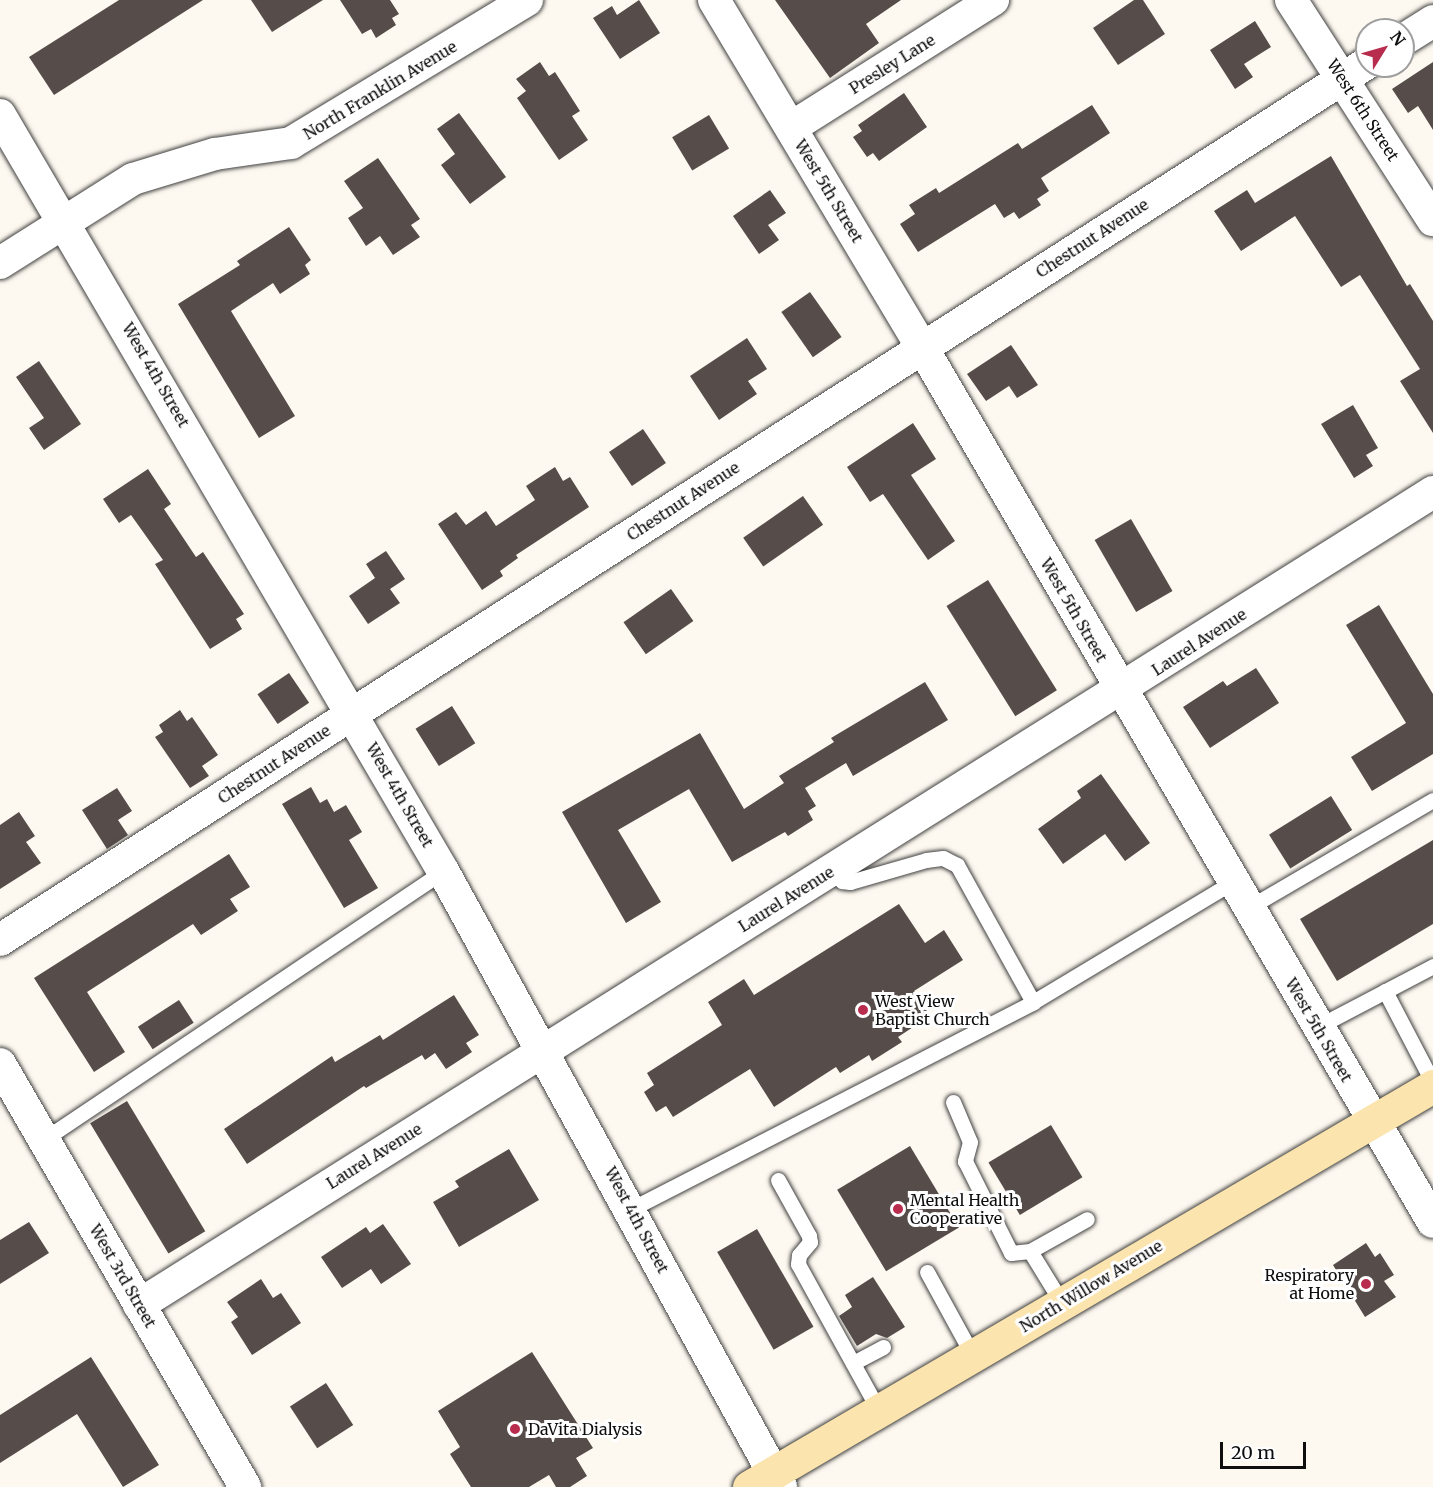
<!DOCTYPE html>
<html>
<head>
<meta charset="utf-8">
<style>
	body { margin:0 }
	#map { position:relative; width:1433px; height:1487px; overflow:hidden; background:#fef9f0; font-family:Merriweather,serif }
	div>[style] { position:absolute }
	.building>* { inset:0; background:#564d4b; transform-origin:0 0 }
	.roads { filter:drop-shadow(0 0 2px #414141) drop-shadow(0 0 2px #414141) }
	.service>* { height:15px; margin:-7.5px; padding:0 7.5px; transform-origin:7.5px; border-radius:7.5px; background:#fff }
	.minor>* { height:32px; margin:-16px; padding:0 16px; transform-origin:16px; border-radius:16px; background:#fff }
	.secondary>* { height:33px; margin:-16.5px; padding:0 16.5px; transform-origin:16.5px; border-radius:16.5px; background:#fbe4ae }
	.dots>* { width:16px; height:16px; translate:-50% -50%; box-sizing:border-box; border:3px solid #fff; border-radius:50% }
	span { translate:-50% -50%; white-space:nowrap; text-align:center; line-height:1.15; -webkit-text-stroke:6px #fff; paint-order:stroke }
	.street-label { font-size:16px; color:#0e0e0e }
	.poi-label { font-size:16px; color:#0e0e0e }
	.left { translate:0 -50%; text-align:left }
	.right { translate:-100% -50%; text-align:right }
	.north { position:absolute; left:1355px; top:18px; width:60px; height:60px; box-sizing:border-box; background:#fff; border:2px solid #9f9f9f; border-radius:50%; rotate:53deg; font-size:16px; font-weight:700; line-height:24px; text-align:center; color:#0e0e0e }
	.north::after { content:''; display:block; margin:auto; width:21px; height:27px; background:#b82c4d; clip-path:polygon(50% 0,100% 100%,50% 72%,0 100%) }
	.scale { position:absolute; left:1220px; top:1442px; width:86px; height:27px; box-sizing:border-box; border:3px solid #0e0e0e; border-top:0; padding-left:8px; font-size:18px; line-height:21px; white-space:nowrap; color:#0e0e0e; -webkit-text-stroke:4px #fff; paint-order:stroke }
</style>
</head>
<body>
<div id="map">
	<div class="building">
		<div style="clip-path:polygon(119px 0,203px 0,54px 95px,29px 57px)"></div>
		<div style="clip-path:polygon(251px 0,323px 0,272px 32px)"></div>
		<div style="clip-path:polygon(340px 0,390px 0,399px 14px,392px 18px,396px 25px,376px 38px,371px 29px,362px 34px)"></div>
		<div style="clip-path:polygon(639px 0,660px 33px,620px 59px,593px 18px,612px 6px,617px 15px)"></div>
		<div style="clip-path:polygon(775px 0,901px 0,866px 24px,879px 43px,830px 78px)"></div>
		<div style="clip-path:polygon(1134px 0,1143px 0,1165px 34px,1118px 65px,1093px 28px)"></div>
		<div style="clip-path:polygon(1255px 21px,1271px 47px,1244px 64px,1253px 77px,1235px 89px,1210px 50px)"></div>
		<div style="clip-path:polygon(540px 62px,549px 76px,555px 72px,580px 111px,572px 116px,588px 140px,559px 160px,517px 98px,526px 91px,516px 79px)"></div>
		<div style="clip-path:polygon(1433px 62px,1433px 130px,1418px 106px,1408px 113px,1392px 89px)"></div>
		<div style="clip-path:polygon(904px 93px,927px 127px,879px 161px,873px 153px,867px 157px,853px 137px,862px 131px,858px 125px)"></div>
		<div style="clip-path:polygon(1092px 105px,1110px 133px,1041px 178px,1049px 191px,1037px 199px,1041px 205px,1019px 219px,1014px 212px,1004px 218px,995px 204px,918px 252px,900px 224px,915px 214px,909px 205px,936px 188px,939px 193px,1018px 143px,1022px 149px)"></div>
		<div style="clip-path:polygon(459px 113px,506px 177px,470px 204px,441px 165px,455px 154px,437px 129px)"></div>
		<div style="left:709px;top:115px;width:39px;height:43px;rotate:59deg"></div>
		<div style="clip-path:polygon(1331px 156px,1407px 286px,1410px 284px,1433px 321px,1433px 433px,1400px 381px,1420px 369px,1360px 275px,1341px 287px,1295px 216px,1241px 251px,1214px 211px,1247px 190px,1255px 203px)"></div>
		<div style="clip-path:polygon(378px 158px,420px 219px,411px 225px,420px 237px,393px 255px,380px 236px,366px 246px,348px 218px,363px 208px,344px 181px)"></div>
		<div style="clip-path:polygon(770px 190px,786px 213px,768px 225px,779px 240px,759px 254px,733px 216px)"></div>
		<div style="clip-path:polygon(289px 227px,311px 260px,305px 265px,310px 274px,280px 294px,273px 283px,231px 311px,295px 416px,259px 438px,178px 304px,240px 265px,237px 261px)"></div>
		<div style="left:810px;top:292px;width:55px;height:35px;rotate:55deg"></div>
		<div style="clip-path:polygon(747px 338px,767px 369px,748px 381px,757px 394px,719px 420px,690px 376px)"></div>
		<div style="clip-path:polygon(1011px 345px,1038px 385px,1017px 398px,1009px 386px,986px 401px,967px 374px)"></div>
		<div style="clip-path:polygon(39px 361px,81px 424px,44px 450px,29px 428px,44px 418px,16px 377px)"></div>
		<div style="clip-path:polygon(1353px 405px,1378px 448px,1366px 455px,1373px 466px,1354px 478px,1321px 424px)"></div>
		<div style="clip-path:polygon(913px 423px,936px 459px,911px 475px,955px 541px,928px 560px,883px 494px,870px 502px,847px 467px)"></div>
		<div style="left:643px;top:429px;width:41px;height:41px;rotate:56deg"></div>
		<div style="clip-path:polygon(555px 467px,563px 481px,570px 477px,589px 507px,516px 555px,518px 558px,500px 571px,503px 576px,482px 590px,438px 524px,456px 512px,466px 525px,486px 511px,496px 526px,535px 500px,526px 486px)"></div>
		<div style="clip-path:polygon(148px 469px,171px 504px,164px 509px,196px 557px,203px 552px,244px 614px,236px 619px,242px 629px,210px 649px,155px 564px,163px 560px,131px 515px,119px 523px,103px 499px)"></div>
		<div style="left:803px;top:496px;width:35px;height:73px;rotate:55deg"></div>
		<div style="left:1131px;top:519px;width:83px;height:42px;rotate:60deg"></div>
		<div style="clip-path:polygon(386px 551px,405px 579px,390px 589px,400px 603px,368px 624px,349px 596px,375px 578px,366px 564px)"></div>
		<div style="left:988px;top:580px;width:130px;height:49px;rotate:58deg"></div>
		<div style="left:671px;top:589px;width:39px;height:58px;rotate:55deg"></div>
		<div style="clip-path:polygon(1379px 605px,1433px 694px,1433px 754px,1372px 791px,1351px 757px,1406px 723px,1346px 625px)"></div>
		<div style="clip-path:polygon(1256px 668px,1279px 703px,1210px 748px,1183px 707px,1223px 681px,1227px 686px)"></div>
		<div style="left:289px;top:673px;width:36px;height:38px;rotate:56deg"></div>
		<div style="clip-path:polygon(925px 682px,948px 720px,853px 776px,846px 763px,805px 788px,816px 806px,808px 811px,813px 820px,788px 836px,785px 832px,732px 862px,689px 789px,618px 830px,661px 902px,626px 923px,562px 812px,700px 733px,744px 809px,784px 783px,779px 776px,834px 742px,831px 738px)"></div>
		<div style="left:452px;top:706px;width:44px;height:43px;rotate:58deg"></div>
		<div style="clip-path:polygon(180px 710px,187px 721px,192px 717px,218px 755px,202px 766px,209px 776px,190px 788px,155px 737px,163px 732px,159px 725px)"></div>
		<div style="clip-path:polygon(1101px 774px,1150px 843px,1125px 861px,1105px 834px,1063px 864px,1038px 829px,1081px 798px,1077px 791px)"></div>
		<div style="clip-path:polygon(311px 787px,320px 803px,327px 799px,334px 812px,346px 805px,362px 832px,349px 840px,378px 888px,344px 908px,282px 804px)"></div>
		<div style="clip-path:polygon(117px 788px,132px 811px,118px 820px,128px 835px,107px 849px,82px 810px)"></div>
		<div style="left:1331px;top:796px;width:40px;height:73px;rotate:58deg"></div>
		<div style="clip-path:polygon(19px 812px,35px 836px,26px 842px,41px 863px,0 889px,0 825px)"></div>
		<div style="clip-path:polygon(1433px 840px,1433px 924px,1337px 981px,1300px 919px)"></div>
		<div style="clip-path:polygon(229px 854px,250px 887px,230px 899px,238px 911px,201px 935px,193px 924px,87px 992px,125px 1052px,94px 1072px,34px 978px)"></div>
		<div style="clip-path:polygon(899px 904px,925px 943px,944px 930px,963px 960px,914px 991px,930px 1016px,898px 1037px,902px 1042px,872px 1061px,869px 1055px,840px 1073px,836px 1067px,774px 1107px,750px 1069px,673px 1117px,666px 1106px,656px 1112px,644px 1092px,654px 1085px,647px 1073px,722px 1025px,708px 1002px,744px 979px,754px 995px)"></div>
		<div style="clip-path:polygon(454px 995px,479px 1035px,466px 1043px,472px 1052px,446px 1069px,435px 1053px,425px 1060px,422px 1055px,366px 1088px,364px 1086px,247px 1164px,224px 1129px,332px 1056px,335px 1062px,380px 1035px,383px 1040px)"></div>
		<div style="left:179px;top:1000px;width:27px;height:49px;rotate:57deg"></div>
		<div style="left:127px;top:1101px;width:152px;height:43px;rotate:59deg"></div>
		<div style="left:1051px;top:1125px;width:61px;height:73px;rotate:59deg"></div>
		<div style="left:910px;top:1146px;width:95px;height:85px;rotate:59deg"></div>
		<div style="clip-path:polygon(509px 1149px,539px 1200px,459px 1247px,433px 1202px,459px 1187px,455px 1181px)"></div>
		<div style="clip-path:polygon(29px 1222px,49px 1253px,0 1284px,0 1240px)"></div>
		<div style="clip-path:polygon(383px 1224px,411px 1264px,381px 1284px,371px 1269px,342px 1288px,321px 1257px,366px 1227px,370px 1233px)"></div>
		<div style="left:757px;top:1229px;width:113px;height:46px;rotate:60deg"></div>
		<div style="clip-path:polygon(1366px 1243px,1375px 1257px,1380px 1253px,1394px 1275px,1384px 1281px,1396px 1297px,1365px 1317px,1333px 1265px)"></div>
		<div style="clip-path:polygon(873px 1277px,905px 1327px,887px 1338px,876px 1334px,857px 1346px,839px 1316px,852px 1307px,845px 1295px)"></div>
		<div style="clip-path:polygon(261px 1279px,273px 1298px,281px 1293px,301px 1323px,252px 1355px,231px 1322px,238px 1317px,227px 1302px)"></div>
		<div style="clip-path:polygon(532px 1352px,593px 1448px,576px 1458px,587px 1476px,570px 1487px,556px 1487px,549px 1475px,529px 1487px,471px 1487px,450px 1454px,460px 1447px,438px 1411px)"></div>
		<div style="clip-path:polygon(91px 1357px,159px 1465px,123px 1487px,77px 1414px,0 1463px,0 1415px)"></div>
		<div style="left:326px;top:1383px;width:50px;height:43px;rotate:57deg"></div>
	</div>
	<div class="roads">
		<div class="service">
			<div style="left:832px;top:870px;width:15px;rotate:48deg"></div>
			<div style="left:842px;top:881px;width:8px;rotate:7deg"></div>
			<div style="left:850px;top:882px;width:79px;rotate:-16.1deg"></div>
			<div style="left:926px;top:860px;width:17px;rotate:-7deg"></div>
			<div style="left:943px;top:858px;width:16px;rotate:27deg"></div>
			<div style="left:957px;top:865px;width:157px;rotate:61deg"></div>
			<div style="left:1248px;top:908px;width:214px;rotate:-30.3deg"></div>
			<div style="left:1385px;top:991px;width:104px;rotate:62.4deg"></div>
			<div style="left:1317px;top:1027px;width:131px;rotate:-27.7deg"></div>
			<div style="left:953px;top:1102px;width:43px;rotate:67deg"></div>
			<div style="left:970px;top:1142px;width:20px;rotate:105deg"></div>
			<div style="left:965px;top:1161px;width:103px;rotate:63.4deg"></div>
			<div style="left:1011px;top:1253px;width:19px;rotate:-6deg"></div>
			<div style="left:43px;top:1140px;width:482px;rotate:-33.9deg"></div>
			<div style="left:778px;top:1180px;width:64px;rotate:61deg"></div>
			<div style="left:809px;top:1236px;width:6px;rotate:81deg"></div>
			<div style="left:810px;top:1242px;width:17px;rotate:130deg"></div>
			<div style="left:799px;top:1255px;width:9px;rotate:96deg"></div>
			<div style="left:798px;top:1264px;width:168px;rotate:61.1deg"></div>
			<div style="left:631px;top:1209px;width:452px;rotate:-27.2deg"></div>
			<div style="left:1033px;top:1002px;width:233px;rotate:-31deg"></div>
			<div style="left:927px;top:1272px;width:96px;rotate:61.3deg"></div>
			<div style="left:1062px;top:1303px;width:61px;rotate:-121.6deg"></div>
			<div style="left:1030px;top:1251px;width:65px;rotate:-29.3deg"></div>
			<div style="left:853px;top:1363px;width:34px;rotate:-28deg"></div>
		</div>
		<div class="minor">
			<div style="left:714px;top:0;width:405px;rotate:59.1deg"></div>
			<div style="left:922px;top:347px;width:1013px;rotate:59.72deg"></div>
			<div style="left:1291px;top:0;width:262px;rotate:57.2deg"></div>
			<div style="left:1403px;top:40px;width:36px;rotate:-32deg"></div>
			<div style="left:0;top:115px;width:876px;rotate:59.63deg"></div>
			<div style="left:443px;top:871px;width:703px;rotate:61.25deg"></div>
			<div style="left:792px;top:127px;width:238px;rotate:-32.3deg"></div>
			<div style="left:0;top:263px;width:157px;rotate:-32.3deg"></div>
			<div style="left:133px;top:179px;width:86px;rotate:-17deg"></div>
			<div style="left:215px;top:154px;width:77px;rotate:-8.2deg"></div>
			<div style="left:291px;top:143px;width:276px;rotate:-31.2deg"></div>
			<div style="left:0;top:940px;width:1624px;rotate:-32.68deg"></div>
			<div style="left:0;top:1064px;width:489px;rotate:59.9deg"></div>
			<div style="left:139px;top:1305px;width:1528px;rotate:-32.14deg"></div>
		</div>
		<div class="secondary">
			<div style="left:749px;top:1487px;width:793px;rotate:-30.38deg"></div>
		</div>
	</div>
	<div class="dots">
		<div style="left:863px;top:1010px;background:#b82c4d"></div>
		<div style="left:898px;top:1209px;background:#b82c4d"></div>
		<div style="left:1366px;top:1284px;background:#b82c4d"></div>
		<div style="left:515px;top:1429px;background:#b82c4d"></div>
	</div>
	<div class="street-label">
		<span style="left:892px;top:64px;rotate:-32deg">Presley Lane</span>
		<span style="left:380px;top:90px;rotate:-31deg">North Franklin Avenue</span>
		<span style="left:1363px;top:110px;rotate:57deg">West 6th Street</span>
		<span style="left:829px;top:191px;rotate:59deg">West 5th Street</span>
		<span style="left:1092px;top:238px;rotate:-33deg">Chestnut Avenue</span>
		<span style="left:156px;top:375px;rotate:60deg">West 4th Street</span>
		<span style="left:683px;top:501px;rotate:-33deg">Chestnut Avenue</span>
		<span style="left:1074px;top:610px;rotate:60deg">West 5th Street</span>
		<span style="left:1199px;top:642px;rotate:-33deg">Laurel Avenue</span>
		<span style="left:274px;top:764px;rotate:-33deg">Chestnut Avenue</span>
		<span style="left:400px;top:795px;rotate:60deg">West 4th Street</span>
		<span style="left:786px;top:899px;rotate:-32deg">Laurel Avenue</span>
		<span style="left:1319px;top:1030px;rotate:60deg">West 5th Street</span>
		<span style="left:374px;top:1156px;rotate:-32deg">Laurel Avenue</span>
		<span style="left:637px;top:1220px;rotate:62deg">West 4th Street</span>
		<span style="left:123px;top:1276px;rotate:60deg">West 3rd Street</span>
		<span style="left:1091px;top:1286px;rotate:-31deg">North Willow Avenue</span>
	</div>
	<div class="poi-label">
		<span class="left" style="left:875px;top:1010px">West View<br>Baptist Church</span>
		<span class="left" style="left:910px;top:1209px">Mental Health<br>Cooperative</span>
		<span class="right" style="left:1354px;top:1284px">Respiratory<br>at Home</span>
		<span class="left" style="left:528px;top:1429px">DaVita Dialysis</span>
	</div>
	<div class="north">N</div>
	<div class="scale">20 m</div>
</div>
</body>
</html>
